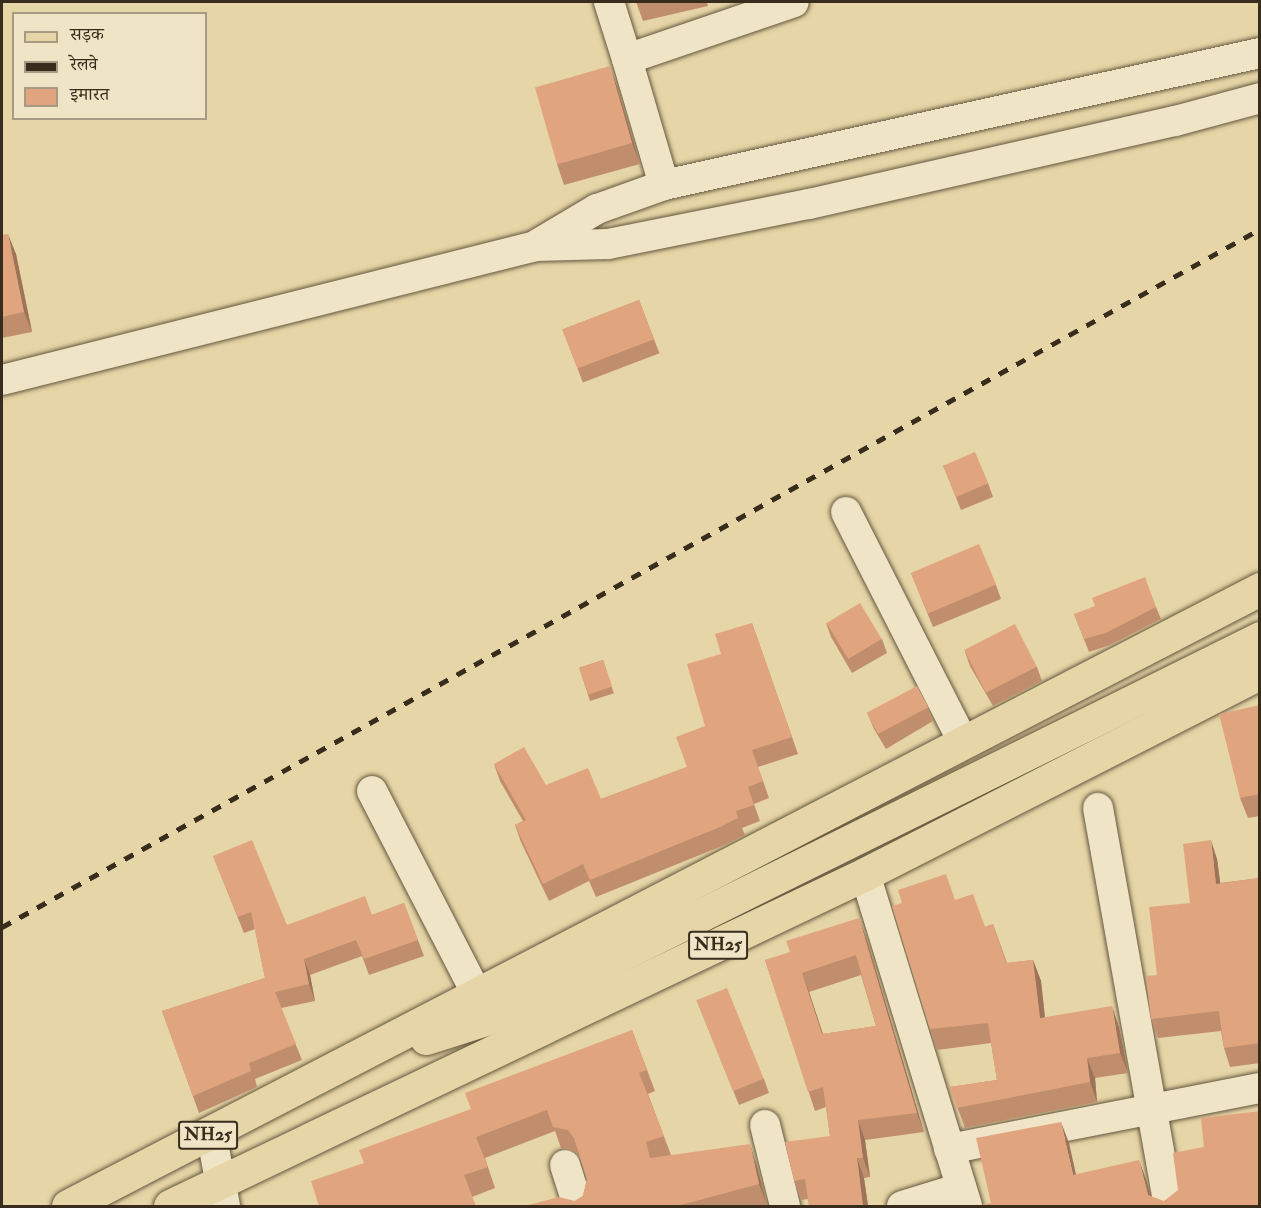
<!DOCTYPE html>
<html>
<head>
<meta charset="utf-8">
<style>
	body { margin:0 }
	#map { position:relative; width:1261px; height:1208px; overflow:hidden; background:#e6d5a6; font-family:"IM FELL Double Pica","Noto Serif Devanagari",serif }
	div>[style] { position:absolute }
	.roads { filter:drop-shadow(0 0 2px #64573f) drop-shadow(0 0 2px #64573f) }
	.minor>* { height:30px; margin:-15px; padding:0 15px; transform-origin:15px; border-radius:15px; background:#efe4c5 }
	.major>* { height:33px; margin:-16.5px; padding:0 16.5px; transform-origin:16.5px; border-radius:16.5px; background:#e6d5a6 }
	.rail>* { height:4.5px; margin-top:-2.25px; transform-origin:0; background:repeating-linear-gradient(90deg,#382d1d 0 10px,transparent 0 20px) }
	.wall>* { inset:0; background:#c18e6d; transform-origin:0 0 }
	.shaded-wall>* { inset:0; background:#9d7459 }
	.building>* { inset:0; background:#e0a57f; transform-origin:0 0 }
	span { translate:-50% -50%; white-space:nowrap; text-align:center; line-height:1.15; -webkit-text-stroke:6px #efe4c5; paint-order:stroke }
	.shield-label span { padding:2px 4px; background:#efe4c5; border:2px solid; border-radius:4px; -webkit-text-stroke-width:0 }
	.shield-label { font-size:18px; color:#382d1d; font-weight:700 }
	.frame { position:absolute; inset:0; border:3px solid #382d1d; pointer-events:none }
	.legend { position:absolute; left:12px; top:12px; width:195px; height:108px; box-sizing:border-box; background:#efe4c5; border:2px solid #a69b82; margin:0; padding:8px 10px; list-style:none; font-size:18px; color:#382d1d }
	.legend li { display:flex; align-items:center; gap:12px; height:30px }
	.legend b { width:30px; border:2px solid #a69b82 }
</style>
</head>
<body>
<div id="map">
	<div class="roads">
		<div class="minor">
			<div style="left:609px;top:2px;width:60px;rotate:72.5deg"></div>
			<div style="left:664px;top:185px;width:131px;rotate:-106.4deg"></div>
			<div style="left:627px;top:59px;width:176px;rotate:-18.8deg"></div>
			<div style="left:538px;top:244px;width:69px;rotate:-30.7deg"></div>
			<div style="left:597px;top:209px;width:71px;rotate:-19.7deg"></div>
			<div style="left:664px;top:185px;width:610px;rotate:-12.49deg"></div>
			<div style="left:2px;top:380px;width:551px;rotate:-14.09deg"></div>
			<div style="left:536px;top:246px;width:72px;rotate:-1.6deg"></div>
			<div style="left:608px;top:244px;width:205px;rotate:-11.3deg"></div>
			<div style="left:809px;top:204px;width:375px;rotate:-12.8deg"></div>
			<div style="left:1175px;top:121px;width:88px;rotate:-15.1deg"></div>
			<div style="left:846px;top:512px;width:256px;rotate:63deg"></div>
			<div style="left:372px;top:791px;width:229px;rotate:62.7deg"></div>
			<div style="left:1098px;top:808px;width:404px;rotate:79.9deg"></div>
			<div style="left:865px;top:874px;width:347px;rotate:72.9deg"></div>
			<div style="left:765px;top:1125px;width:83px;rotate:76.1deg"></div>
			<div style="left:211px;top:1133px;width:74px;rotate:79.1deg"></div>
			<div style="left:949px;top:1149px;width:317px;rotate:-11.1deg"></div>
			<div style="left:565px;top:1165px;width:43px;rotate:72.4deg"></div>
			<div style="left:902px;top:1206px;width:62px;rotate:-17deg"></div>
		</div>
		<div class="major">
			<div style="left:426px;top:1038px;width:79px;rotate:-17.7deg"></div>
			<div style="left:501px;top:1014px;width:847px;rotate:-26.35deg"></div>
			<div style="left:68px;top:1206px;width:1342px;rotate:-27.37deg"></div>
			<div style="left:170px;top:1206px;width:770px;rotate:-25.53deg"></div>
			<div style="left:865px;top:874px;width:443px;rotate:-27deg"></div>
		</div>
	</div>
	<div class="rail">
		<div style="left:2px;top:927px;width:1439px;rotate:-29.02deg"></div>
	</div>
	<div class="wall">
		<div style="clip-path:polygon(636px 2px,707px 2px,708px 6px,643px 21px)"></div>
		<div style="clip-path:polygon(617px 86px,640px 164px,564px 185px,557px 164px)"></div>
		<div style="clip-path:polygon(2px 235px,16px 254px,32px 332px,2px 338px)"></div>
		<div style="left:639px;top:300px;width:57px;height:82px;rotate:69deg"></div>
		<div style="clip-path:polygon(943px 465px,988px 483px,993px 497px,961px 510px)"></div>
		<div style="clip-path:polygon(911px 573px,996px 585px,1001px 599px,933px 627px)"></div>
		<div style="clip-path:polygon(1156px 607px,1161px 619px,1110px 645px,1089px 652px,1074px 614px)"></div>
		<div style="clip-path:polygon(752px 623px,798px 754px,758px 767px,769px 798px,754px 804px,760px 821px,742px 828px,745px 835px,727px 844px,596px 897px,589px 881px,549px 901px,521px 842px,515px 825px,523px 821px,500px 781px,494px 764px,546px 785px,601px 799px,687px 767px,705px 726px,721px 654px)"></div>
		<div style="clip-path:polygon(826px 623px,882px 639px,887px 653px,852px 673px,831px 637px)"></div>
		<div style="clip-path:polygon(965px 652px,1037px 667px,1042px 681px,993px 706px,970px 666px)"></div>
		<div style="left:603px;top:660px;width:35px;height:25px;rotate:72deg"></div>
		<div style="clip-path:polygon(1260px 705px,1260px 816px,1248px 818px,1240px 798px)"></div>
		<div style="clip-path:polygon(928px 707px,933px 721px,886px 749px,874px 729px,868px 715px)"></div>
		<div style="clip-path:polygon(213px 856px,287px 925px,372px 915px,404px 903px,424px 956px,369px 975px,362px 956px,310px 975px,315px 1001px,281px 1008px,302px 1060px,255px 1079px,257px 1087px,199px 1113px,162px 1011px,265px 978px,255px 929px,244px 933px)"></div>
		<div style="clip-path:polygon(1217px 859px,1220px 883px,1260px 878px,1260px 1063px,1230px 1067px,1224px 1048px,1221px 1031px,1158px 1038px,1151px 1019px,1157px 975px,1190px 903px)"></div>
		<div style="clip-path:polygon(955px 900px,985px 927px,993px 924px,1007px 963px,1033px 960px,1041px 981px,1045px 1017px,1119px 1027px,1128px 1073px,1095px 1078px,1097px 1102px,965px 1128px,950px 1087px,997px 1080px,991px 1043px,937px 1050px,930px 1029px)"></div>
		<div style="clip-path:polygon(evenodd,866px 937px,924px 1132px,865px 1140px,870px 1177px,864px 1178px,868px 1206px,809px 1206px,808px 1199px,801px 1200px,794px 1181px,830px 1136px,826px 1107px,815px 1111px,765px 960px,866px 937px,861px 975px,876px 1026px,823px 1034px,809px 992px,861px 975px)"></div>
		<div style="clip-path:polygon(697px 1001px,764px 1079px,769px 1093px,739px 1105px)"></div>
		<div style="clip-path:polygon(632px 1030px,655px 1091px,648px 1094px,671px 1155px,757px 1166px,767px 1205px,763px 1206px,525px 1206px,575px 1201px,583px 1196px,587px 1179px,580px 1157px,576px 1152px,561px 1148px,555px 1131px,485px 1158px,495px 1188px,472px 1197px,364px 1163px)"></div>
	</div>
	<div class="shaded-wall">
		<div style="clip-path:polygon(610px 66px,617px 86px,640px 164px,632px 143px)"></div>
		<div style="clip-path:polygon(8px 234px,16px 254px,32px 332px,24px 312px)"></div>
		<div style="clip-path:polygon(1211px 840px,1217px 859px,1223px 903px,1216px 884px)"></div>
		<div style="clip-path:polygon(859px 918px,866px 937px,924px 1132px,917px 1113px)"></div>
		<div style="clip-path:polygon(304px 959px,310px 975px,315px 1001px,309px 984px)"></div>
		<div style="clip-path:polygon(1033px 960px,1041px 981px,1047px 1038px,1040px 1018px)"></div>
		<div style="clip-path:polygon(802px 973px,809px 992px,829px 1053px,822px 1034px)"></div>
		<div style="clip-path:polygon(1112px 1006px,1119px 1027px,1128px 1073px,1120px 1053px)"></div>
		<div style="clip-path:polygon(1087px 1058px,1095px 1078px,1097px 1102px,1090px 1082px)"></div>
		<div style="clip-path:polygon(858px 1120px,865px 1140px,870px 1177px,863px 1158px)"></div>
		<div style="clip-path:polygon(1061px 1122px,1069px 1143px,1081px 1197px,1073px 1175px)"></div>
		<div style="clip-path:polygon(750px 1144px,757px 1166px,767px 1205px,759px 1184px)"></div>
		<div style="clip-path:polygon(857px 1158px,864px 1178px,868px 1206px,863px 1206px)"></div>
		<div style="clip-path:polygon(1139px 1160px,1147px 1182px,1153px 1206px,1148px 1195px)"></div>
	</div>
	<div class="building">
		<div style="left:610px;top:66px;width:80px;height:78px;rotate:74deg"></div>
		<div style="clip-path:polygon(8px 234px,24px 312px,2px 317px,2px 235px)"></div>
		<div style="left:639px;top:300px;width:42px;height:82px;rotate:69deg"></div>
		<div style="left:975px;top:452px;width:34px;height:35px;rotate:67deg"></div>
		<div style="left:979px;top:544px;width:44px;height:74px;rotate:67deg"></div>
		<div style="clip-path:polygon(1145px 577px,1156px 607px,1106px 633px,1084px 639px,1074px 614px,1095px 606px,1092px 598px)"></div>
		<div style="left:860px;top:603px;width:42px;height:39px;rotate:59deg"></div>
		<div style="clip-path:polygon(752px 623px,792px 737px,752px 750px,763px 781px,748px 787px,754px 805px,736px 811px,738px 818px,720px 827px,590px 880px,583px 864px,543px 884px,515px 825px,526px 820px,494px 764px,524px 747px,546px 785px,588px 768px,601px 799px,687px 767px,676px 737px,705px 726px,687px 664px,721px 654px,715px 634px)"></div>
		<div style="left:1015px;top:624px;width:48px;height:57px;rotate:63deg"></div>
		<div style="left:603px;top:660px;width:28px;height:25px;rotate:71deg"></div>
		<div style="left:917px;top:686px;width:24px;height:57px;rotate:62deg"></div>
		<div style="clip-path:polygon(1260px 705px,1260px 794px,1240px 798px,1219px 714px)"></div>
		<div style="clip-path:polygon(252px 840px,287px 925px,365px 896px,372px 915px,404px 903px,418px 940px,364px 959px,356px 940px,304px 959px,309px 984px,275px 992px,296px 1044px,249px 1063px,251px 1071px,193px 1096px,162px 1011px,265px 978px,251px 912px,238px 917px,213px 856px)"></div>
		<div style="clip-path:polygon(1211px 840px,1216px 884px,1260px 878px,1260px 1043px,1224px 1048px,1219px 1011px,1151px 1019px,1146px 976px,1157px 975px,1149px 907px,1190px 903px,1183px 844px)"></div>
		<div style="clip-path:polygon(946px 874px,955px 900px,973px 894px,985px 927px,993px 924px,1006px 963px,1033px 960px,1040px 1018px,1112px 1006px,1120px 1053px,1087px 1058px,1090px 1082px,957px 1108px,950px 1087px,997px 1080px,988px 1023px,930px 1029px,892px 906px,902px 903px,898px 890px)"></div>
		<div style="clip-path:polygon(evenodd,859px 918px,917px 1113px,858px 1120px,863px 1158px,857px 1158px,863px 1206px,809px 1206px,805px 1179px,794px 1181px,785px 1142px,830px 1136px,823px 1087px,808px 1092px,765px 960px,790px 952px,786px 941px,859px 918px,856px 955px,876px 1026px,822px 1034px,802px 973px,856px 955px)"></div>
		<div style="left:727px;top:988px;width:98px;height:33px;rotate:68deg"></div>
		<div style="clip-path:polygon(632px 1030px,647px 1070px,639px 1073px,664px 1136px,646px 1142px,650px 1158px,750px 1144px,759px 1184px,681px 1205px,682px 1206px,525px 1206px,559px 1197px,575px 1201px,583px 1196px,587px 1179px,574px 1138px,568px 1130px,553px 1127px,547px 1110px,476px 1137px,488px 1167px,464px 1175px,476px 1206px,319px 1206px,311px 1181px,364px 1163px,359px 1150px,471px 1109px,465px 1093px)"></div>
		<div style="clip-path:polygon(1260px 1111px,1260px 1206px,975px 1206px,991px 1203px,976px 1138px,1061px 1122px,1073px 1175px,1139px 1160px,1148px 1195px,1164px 1201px,1178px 1190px,1173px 1153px,1204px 1147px,1201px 1118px)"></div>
	</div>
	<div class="shield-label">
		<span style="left:718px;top:945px">NH25</span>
		<span style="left:208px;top:1135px">NH25</span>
	</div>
	<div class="frame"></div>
	<ul class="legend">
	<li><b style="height:8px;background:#e6d5a6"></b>सड़क</li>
	<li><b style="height:8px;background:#382d1d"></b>रेलवे</li>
	<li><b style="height:16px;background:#e0a57f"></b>इमारत</li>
	</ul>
</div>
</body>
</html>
